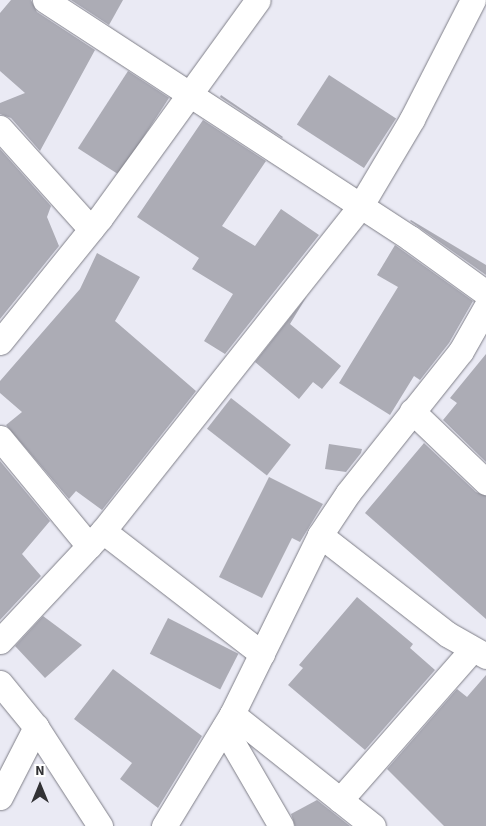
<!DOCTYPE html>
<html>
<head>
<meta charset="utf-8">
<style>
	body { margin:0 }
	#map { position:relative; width:486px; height:826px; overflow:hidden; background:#eaeaf4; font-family:"Source Sans 3",sans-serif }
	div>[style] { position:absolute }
	.building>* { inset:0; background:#acacb5; transform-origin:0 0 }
	.roads { filter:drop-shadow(0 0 1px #7e7e87) drop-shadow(0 0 1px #7e7e87) }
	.street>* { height:25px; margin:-12.5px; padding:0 12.5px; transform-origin:12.5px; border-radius:12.5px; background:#fff }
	span { translate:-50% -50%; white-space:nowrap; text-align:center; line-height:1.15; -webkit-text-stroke:4px #fff; paint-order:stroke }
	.north { position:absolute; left:15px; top:761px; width:50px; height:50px; -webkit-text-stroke:4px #fff; paint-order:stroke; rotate:0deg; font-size:14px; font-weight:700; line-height:20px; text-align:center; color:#323235 }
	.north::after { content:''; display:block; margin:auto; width:18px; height:22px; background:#323235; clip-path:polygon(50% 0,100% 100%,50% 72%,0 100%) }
</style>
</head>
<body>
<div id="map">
	<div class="building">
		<div style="clip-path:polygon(11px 0,31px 0,37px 12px,95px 50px,40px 151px,11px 118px,0 114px,0 103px,25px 93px,0 71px,0 13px)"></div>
		<div style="clip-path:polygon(71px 0,123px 0,109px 25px)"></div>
		<div style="left:128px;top:71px;width:49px;height:92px;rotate:33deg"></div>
		<div style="left:329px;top:75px;width:80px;height:59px;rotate:33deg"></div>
		<div style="clip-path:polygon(221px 95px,283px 137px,282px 138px,220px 97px)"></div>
		<div style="clip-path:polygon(203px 120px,266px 161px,222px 226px,255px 246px,281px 209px,319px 235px,225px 354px,204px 341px,233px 294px,192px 269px,199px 258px,137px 217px)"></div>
		<div style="clip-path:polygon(0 149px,51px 206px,47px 217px,59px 246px,0 319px)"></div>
		<div style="clip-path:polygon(411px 220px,486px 265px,486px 275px,410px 221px)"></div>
		<div style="clip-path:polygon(395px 245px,473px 301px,449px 343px,420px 380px,414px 376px,390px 415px,339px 383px,398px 287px,377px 275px)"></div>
		<div style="clip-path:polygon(97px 253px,140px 277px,115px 321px,196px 391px,102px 510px,76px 491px,69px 499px,6px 425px,22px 412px,0 393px,0 381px,80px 289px)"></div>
		<div style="clip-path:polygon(307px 296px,290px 324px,341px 366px,322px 389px,313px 382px,299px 399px,255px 362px)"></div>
		<div style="clip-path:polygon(486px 354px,486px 462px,443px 420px,457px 403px,450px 398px)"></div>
		<div style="left:231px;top:398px;width:76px;height:39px;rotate:38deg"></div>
		<div style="clip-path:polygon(424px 443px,476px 492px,486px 496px,486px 619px,365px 513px)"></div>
		<div style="clip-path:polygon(329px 444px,362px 449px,361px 453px,346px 472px,325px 469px)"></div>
		<div style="clip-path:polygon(0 461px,50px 521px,22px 554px,41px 576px,0 620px)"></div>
		<div style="clip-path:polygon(269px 477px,323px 504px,300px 542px,292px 538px,262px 598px,219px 577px)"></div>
		<div style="clip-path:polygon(357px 597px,413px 644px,410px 648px,435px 670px,365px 750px,288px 685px,303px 668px,299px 665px)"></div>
		<div style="clip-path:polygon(43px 616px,82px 645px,45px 678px,15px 646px)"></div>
		<div style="left:168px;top:618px;width:79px;height:40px;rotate:27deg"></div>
		<div style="clip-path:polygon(113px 669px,202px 736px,158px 808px,120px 779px,132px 763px,74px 719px)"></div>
		<div style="clip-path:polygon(486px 675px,486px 826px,444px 826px,387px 769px,457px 689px,467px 697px)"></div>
		<div style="clip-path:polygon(317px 800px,331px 811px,350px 826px,295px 826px,291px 814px)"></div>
	</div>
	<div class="roads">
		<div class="street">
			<div style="left:45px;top:0;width:436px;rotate:33.1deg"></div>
			<div style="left:410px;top:238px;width:94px;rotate:35.9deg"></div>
			<div style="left:0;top:128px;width:136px;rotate:48deg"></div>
			<div style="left:0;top:342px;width:159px;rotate:-51.1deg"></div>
			<div style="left:100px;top:218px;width:269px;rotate:-54.1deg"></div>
			<div style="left:412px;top:411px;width:103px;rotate:43.8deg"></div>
			<div style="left:0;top:438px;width:140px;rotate:50.5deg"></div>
			<div style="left:103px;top:531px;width:201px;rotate:37.7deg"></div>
			<div style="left:320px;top:535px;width:161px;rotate:37.9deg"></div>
			<div style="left:447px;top:634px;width:45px;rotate:29.4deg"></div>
			<div style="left:0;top:641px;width:151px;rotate:-46.9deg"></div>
			<div style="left:103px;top:531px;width:416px;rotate:-51.6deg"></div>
			<div style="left:361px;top:205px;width:100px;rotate:-59.3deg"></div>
			<div style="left:412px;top:119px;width:134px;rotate:-62.9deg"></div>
			<div style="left:0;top:683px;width:57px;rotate:50.7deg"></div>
			<div style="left:36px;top:727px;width:118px;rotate:57.1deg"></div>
			<div style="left:232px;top:714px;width:180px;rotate:38.5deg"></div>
			<div style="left:224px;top:728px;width:113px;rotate:59.8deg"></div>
			<div style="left:0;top:797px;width:79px;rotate:-62.8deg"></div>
			<div style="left:340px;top:800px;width:200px;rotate:-48.7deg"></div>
			<div style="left:164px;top:826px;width:131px;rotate:-58.7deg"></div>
			<div style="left:232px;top:714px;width:199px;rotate:-63.8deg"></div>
			<div style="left:320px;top:535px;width:50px;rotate:-56.3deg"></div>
			<div style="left:348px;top:493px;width:181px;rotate:-51.5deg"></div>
			<div style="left:461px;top:351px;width:51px;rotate:-60.4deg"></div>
		</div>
	</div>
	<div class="north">N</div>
</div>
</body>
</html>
